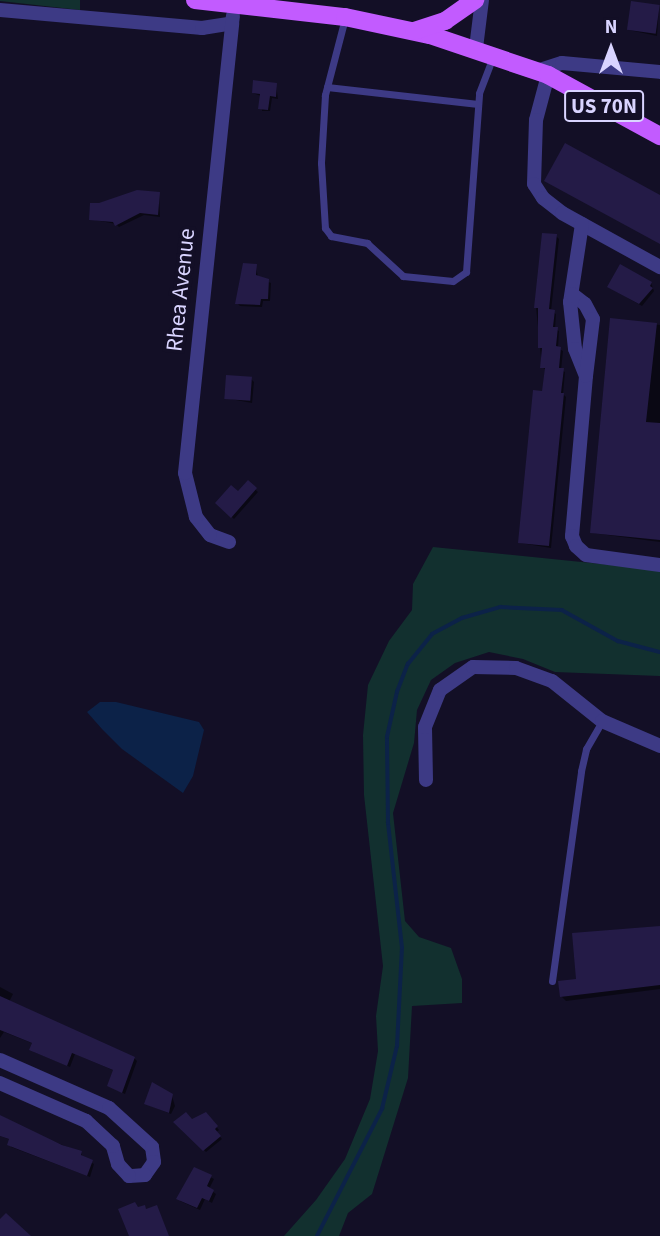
<!DOCTYPE html>
<html>
<head>
<meta charset="utf-8">
<style>
	body { margin:0 }
	#map { position:relative; width:660px; height:1236px; overflow:hidden; background:#130f26; font-family:"Source Sans 3",sans-serif }
	div>[style] { position:absolute }
	.green>* { inset:0; background:#12302f }
	.water>* { inset:0; background:#0c2248 }
	.shadow>* { inset:0; background:#0007 }
	.stream>* { height:3.5px; margin:-1.75px; padding:0 1.75px; transform-origin:1.75px; border-radius:1.75px; background:#0c2248 }
	.building>* { inset:0; background:#241b47; transform-origin:0 0 }
	.lane>* { height:7px; margin:-3.5px; padding:0 3.5px; transform-origin:3.5px; border-radius:3.5px; background:#3d3a85 }
	.street>* { height:14px; margin:-7px; padding:0 7px; transform-origin:7px; border-radius:7px; background:#3d3a85 }
	.primary>* { height:18px; margin:-9px; padding:0 9px; transform-origin:9px; border-radius:9px; background:#c25bff }
	span { translate:-50% -50%; white-space:nowrap; text-align:center; line-height:1.15; -webkit-text-stroke:7px #130f26; paint-order:stroke }
	.shield-label span { padding:2px 5px; background:#130f26; border:2px solid; border-radius:5px; -webkit-text-stroke-width:0 }
	.shield-label { font-size:21px; color:#d9d4ff; font-weight:700 }
	.street-label { font-size:23px; color:#d9d4ff }
	.north { position:absolute; left:576px; top:14px; width:70px; height:70px; -webkit-text-stroke:5px #130f26; paint-order:stroke; rotate:0deg; font-size:19px; font-weight:700; line-height:28px; text-align:center; color:#d9d4ff }
	.north::after { content:''; display:block; margin:auto; width:24px; height:32px; background:#d9d4ff; clip-path:polygon(50% 0,100% 100%,50% 72%,0 100%) }
</style>
</head>
<body>
<div id="map">
	<div class="green">
		<div style="clip-path:polygon(0 0,80px 0,80px 10px,0 1px)"></div>
		<div style="clip-path:polygon(433px 547px,660px 570px,660px 676px,555px 672px,523px 659px,489px 652px,455px 663px,431px 680px,417px 710px,414px 743px,393px 813px,405px 921px,419px 937px,451px 948px,462px 979px,462px 1003px,412px 1006px,408px 1078px,372px 1194px,348px 1213px,339px 1236px,284px 1236px,316px 1200px,345px 1159px,370px 1099px,378px 1051px,376px 1016px,383px 966px,364px 795px,363px 735px,368px 685px,389px 641px,412px 610px,413px 584px)"></div>
	</div>
	<div class="water">
		<div style="clip-path:polygon(100px 702px,116px 702px,199px 722px,204px 730px,198px 755px,193px 776px,183px 793px,122px 749px,102px 729px,87px 712px)"></div>
	</div>
	<div class="shadow">
		<div style="clip-path:polygon(659px 7px,657px 36px,629px 30px)"></div>
		<div style="clip-path:polygon(276px 84px,278px 99px,272px 98px,270px 111px,262px 111px,261px 96px,253px 93px)"></div>
		<div style="clip-path:polygon(159px 194px,160px 217px,144px 215px,119px 227px,116px 224px,90px 219px)"></div>
		<div style="clip-path:polygon(556px 236px,559px 239px,551px 311px,556px 314px,555px 329px,559px 331px,558px 348px,563px 351px,561px 370px,565px 372px,563px 394px,566px 397px,551px 548px,520px 543px,546px 370px,542px 367px,536px 307px)"></div>
		<div style="clip-path:polygon(256px 266px,258px 278px,271px 283px,270px 301px,263px 301px,262px 307px,240px 306px,237px 303px)"></div>
		<div style="clip-path:polygon(651px 283px,654px 291px,642px 306px,612px 289px)"></div>
		<div style="clip-path:polygon(611px 320px,660px 325px,660px 542px,592px 533px)"></div>
		<div style="clip-path:polygon(251px 379px,254px 382px,252px 403px,225px 398px)"></div>
		<div style="clip-path:polygon(248px 483px,258px 492px,234px 519px,217px 503px,239px 494px)"></div>
		<div style="clip-path:polygon(660px 928px,660px 989px,566px 1001px,561px 996px,578px 980px)"></div>
		<div style="clip-path:polygon(0 987px,13px 994px,9px 1002px,134px 1058px,137px 1061px,125px 1094px,109px 1086px,115px 1071px,75px 1054px,70px 1067px,34px 1052px,34px 1044px,4px 1032px,0 1038px)"></div>
		<div style="clip-path:polygon(172px 1096px,175px 1106px,171px 1114px,146px 1104px)"></div>
		<div style="clip-path:polygon(0 1115px,34px 1134px,81px 1152px,83px 1158px,94px 1164px,90px 1177px,11px 1147px,11px 1140px,0 1136px)"></div>
		<div style="clip-path:polygon(206px 1115px,219px 1130px,216px 1132px,222px 1139px,206px 1152px,176px 1122px,192px 1121px)"></div>
		<div style="clip-path:polygon(195px 1169px,214px 1179px,209px 1189px,216px 1194px,212px 1203px,205px 1199px,200px 1210px,180px 1201px)"></div>
	</div>
	<div class="stream">
		<div style="left:317px;top:1236px;width:143px;rotate:-62.9deg"></div>
		<div style="left:382px;top:1109px;width:65px;rotate:-76.6deg"></div>
		<div style="left:397px;top:1046px;width:98px;rotate:-87.1deg"></div>
		<div style="left:402px;top:948px;width:126px;rotate:-96.4deg"></div>
		<div style="left:388px;top:823px;width:86px;rotate:-90.7deg"></div>
		<div style="left:387px;top:737px;width:46px;rotate:-77.5deg"></div>
		<div style="left:397px;top:692px;width:30px;rotate:-69deg"></div>
		<div style="left:408px;top:664px;width:38px;rotate:-51deg"></div>
		<div style="left:432px;top:634px;width:34px;rotate:-28deg"></div>
		<div style="left:462px;top:618px;width:40px;rotate:-16deg"></div>
		<div style="left:500px;top:607px;width:62px;rotate:2.8deg"></div>
		<div style="left:562px;top:610px;width:64px;rotate:29deg"></div>
		<div style="left:618px;top:641px;width:43px;rotate:14.7deg"></div>
	</div>
	<div class="building">
		<div style="left:631px;top:1px;width:29px;height:29px;rotate:8deg"></div>
		<div style="clip-path:polygon(253px 80px,277px 83px,276px 97px,270px 96px,268px 110px,258px 109px,260px 94px,252px 93px)"></div>
		<div style="clip-path:polygon(565px 143px,660px 195px,660px 244px,544px 181px)"></div>
		<div style="clip-path:polygon(137px 190px,160px 192px,158px 215px,140px 213px,115px 226px,113px 222px,89px 220px,90px 203px,99px 203px)"></div>
		<div style="clip-path:polygon(542px 233px,557px 234px,549px 309px,555px 310px,553px 327px,558px 327px,556px 346px,561px 347px,559px 368px,564px 368px,561px 393px,564px 393px,549px 546px,518px 543px,533px 390px,542px 391px,545px 368px,540px 368px,542px 348px,538px 348px,538px 308px,534px 308px)"></div>
		<div style="clip-path:polygon(243px 263px,257px 264px,256px 275px,269px 279px,268px 299px,261px 299px,260px 305px,235px 304px)"></div>
		<div style="clip-path:polygon(620px 264px,652px 282px,650px 286px,653px 288px,639px 304px,607px 287px)"></div>
		<div style="clip-path:polygon(610px 318px,657px 323px,646px 422px,660px 423px,660px 540px,590px 533px)"></div>
		<div style="left:226px;top:375px;width:26px;height:24px;rotate:4deg"></div>
		<div style="clip-path:polygon(248px 480px,257px 488px,231px 518px,215px 503px,231px 485px,238px 491px)"></div>
		<div style="clip-path:polygon(660px 926px,660px 985px,560px 997px,558px 981px,576px 979px,572px 933px)"></div>
		<div style="clip-path:polygon(0 996px,135px 1057px,122px 1093px,107px 1086px,113px 1070px,72px 1053px,67px 1066px,29px 1050px,32px 1043px,0 1030px)"></div>
		<div style="clip-path:polygon(152px 1082px,173px 1094px,169px 1113px,144px 1104px)"></div>
		<div style="clip-path:polygon(186px 1112px,192px 1119px,206px 1112px,218px 1126px,215px 1129px,221px 1136px,203px 1151px,173px 1122px)"></div>
		<div style="clip-path:polygon(0 1115px,62px 1145px,82px 1151px,81px 1155px,93px 1160px,87px 1176px,7px 1145px,9px 1139px,0 1136px)"></div>
		<div style="clip-path:polygon(194px 1167px,212px 1175px,207px 1186px,214px 1190px,209px 1201px,202px 1198px,197px 1208px,176px 1199px)"></div>
		<div style="clip-path:polygon(135px 1202px,138px 1207px,145px 1205px,146px 1209px,157px 1205px,169px 1236px,129px 1236px,118px 1209px)"></div>
		<div style="clip-path:polygon(6px 1213px,31px 1236px,0 1236px,0 1219px)"></div>
	</div>
	<div class="lane">
		<div style="left:345px;top:18px;width:80px;rotate:104.6deg"></div>
		<div style="left:325px;top:95px;width:68px;rotate:93.4deg"></div>
		<div style="left:321px;top:163px;width:65px;rotate:86.5deg"></div>
		<div style="left:325px;top:228px;width:10px;rotate:53deg"></div>
		<div style="left:331px;top:236px;width:37px;rotate:11deg"></div>
		<div style="left:367px;top:243px;width:49px;rotate:42.5deg"></div>
		<div style="left:403px;top:276px;width:50px;rotate:5.7deg"></div>
		<div style="left:453px;top:281px;width:16px;rotate:-35deg"></div>
		<div style="left:466px;top:272px;width:179px;rotate:-85.8deg"></div>
		<div style="left:479px;top:93px;width:40px;rotate:-69deg"></div>
		<div style="left:327px;top:87px;width:152px;rotate:6.4deg"></div>
		<div style="left:552px;top:981px;width:212px;rotate:-82.1deg"></div>
		<div style="left:581px;top:771px;width:23px;rotate:-77deg"></div>
		<div style="left:586px;top:749px;width:32px;rotate:-60deg"></div>
	</div>
	<div class="street">
		<div style="left:0;top:10px;width:203px;rotate:5.1deg"></div>
		<div style="left:202px;top:28px;width:30px;rotate:-9deg"></div>
		<div style="left:232px;top:23px;width:7px;rotate:-82deg"></div>
		<div style="left:476px;top:48px;width:48px;rotate:-82.9deg"></div>
		<div style="left:537px;top:71px;width:26px;rotate:-18deg"></div>
		<div style="left:562px;top:63px;width:98px;rotate:5.2deg"></div>
		<div style="left:548px;top:75px;width:47px;rotate:104.9deg"></div>
		<div style="left:536px;top:120px;width:64px;rotate:91.8deg"></div>
		<div style="left:534px;top:184px;width:17px;rotate:57deg"></div>
		<div style="left:543px;top:198px;width:24px;rotate:38deg"></div>
		<div style="left:562px;top:213px;width:112px;rotate:28.9deg"></div>
		<div style="left:582px;top:224px;width:79px;rotate:98.7deg"></div>
		<div style="left:570px;top:302px;width:47px;rotate:83.9deg"></div>
		<div style="left:575px;top:349px;width:29px;rotate:68deg"></div>
		<div style="left:586px;top:376px;width:161px;rotate:95deg"></div>
		<div style="left:572px;top:536px;width:11px;rotate:68deg"></div>
		<div style="left:576px;top:546px;width:13px;rotate:42deg"></div>
		<div style="left:586px;top:555px;width:75px;rotate:7.7deg"></div>
		<div style="left:572px;top:294px;width:16px;rotate:38deg"></div>
		<div style="left:585px;top:304px;width:17px;rotate:62deg"></div>
		<div style="left:593px;top:319px;width:57px;rotate:97deg"></div>
		<div style="left:229px;top:542px;width:20px;rotate:-160deg"></div>
		<div style="left:210px;top:535px;width:23px;rotate:-128deg"></div>
		<div style="left:196px;top:517px;width:45px;rotate:-104deg"></div>
		<div style="left:185px;top:473px;width:452px;rotate:-84deg"></div>
		<div style="left:426px;top:780px;width:53px;rotate:-91.1deg"></div>
		<div style="left:425px;top:727px;width:40px;rotate:-68deg"></div>
		<div style="left:440px;top:690px;width:40px;rotate:-34.9deg"></div>
		<div style="left:473px;top:667px;width:43px;rotate:1.3deg"></div>
		<div style="left:516px;top:668px;width:38px;rotate:20deg"></div>
		<div style="left:552px;top:681px;width:64px;rotate:38.7deg"></div>
		<div style="left:602px;top:721px;width:63px;rotate:23.3deg"></div>
		<div style="left:0;top:1060px;width:119px;rotate:23.8deg"></div>
		<div style="left:109px;top:1108px;width:58px;rotate:42.2deg"></div>
		<div style="left:152px;top:1147px;width:15px;rotate:82deg"></div>
		<div style="left:154px;top:1162px;width:16px;rotate:125deg"></div>
		<div style="left:145px;top:1175px;width:16px;rotate:176deg"></div>
		<div style="left:129px;top:1176px;width:16px;rotate:-133deg"></div>
		<div style="left:118px;top:1164px;width:19px;rotate:-106deg"></div>
		<div style="left:113px;top:1146px;width:37px;rotate:-137deg"></div>
		<div style="left:86px;top:1121px;width:94px;rotate:-156.2deg"></div>
	</div>
	<div class="primary">
		<div style="left:195px;top:0;width:151px;rotate:6.5deg"></div>
		<div style="left:345px;top:17px;width:87px;rotate:12deg"></div>
		<div style="left:430px;top:35px;width:125px;rotate:18.7deg"></div>
		<div style="left:548px;top:75px;width:128px;rotate:28.6deg"></div>
		<div style="left:414px;top:31px;width:33px;rotate:-18deg"></div>
		<div style="left:445px;top:21px;width:37px;rotate:-35deg"></div>
	</div>
	<div class="shield-label">
		<span style="left:604px;top:106px">US 70N</span>
	</div>
	<div class="street-label">
		<span style="left:181px;top:290px;rotate:-84deg">Rhea Avenue</span>
	</div>
	<div class="north">N</div>
</div>
</body>
</html>
